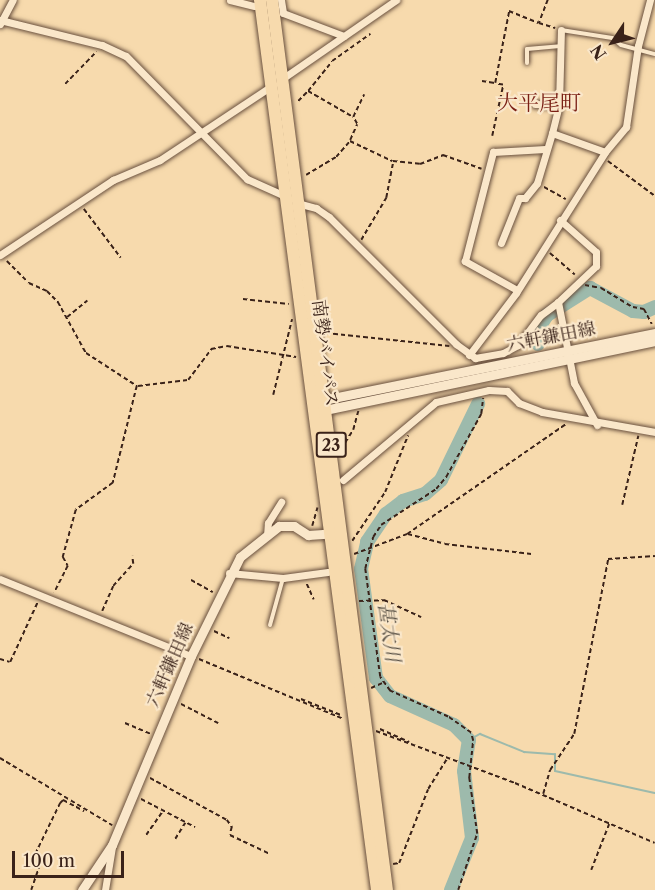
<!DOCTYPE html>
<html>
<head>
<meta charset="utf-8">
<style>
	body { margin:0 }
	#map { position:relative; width:655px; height:890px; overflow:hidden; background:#f7daad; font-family:"Libre Caslon Text","Noto Serif JP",serif }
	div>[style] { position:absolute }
	.stream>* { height:2px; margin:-1px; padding:0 1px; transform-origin:1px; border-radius:1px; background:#9dbaac }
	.river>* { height:14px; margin:-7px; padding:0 7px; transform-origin:7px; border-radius:7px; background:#9dbaac }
	.path>* { height:1.5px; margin-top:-0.75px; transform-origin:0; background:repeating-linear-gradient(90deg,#3a2219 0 4.5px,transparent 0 7.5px) }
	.roads { filter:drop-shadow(0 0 2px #69503e) drop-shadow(0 0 2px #69503e) }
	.service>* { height:4px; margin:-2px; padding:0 2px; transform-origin:2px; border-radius:2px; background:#fae7ca }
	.minor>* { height:7px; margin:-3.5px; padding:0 3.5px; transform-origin:3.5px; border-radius:3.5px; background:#fae7ca }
	.secondary>* { height:9px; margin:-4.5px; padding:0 4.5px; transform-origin:4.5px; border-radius:4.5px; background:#fae7ca }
	.trunk>* { height:12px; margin:-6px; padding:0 6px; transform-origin:6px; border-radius:6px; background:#f7daad }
	span { translate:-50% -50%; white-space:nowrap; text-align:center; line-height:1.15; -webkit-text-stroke:4.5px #fae7ca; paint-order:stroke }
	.shield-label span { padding:2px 4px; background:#fae7ca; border:2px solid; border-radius:4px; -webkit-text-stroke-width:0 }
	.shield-label { font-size:16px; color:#3a2219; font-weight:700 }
	.street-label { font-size:18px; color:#3a2219 }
	.water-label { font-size:20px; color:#585045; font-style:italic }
	.quarter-label { font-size:21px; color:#7a1f14 }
	.north { position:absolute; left:583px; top:12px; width:60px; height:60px; -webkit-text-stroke:4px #fae7ca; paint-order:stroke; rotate:235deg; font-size:16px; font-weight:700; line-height:24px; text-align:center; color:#3a2219 }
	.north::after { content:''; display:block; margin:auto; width:21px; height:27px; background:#3a2219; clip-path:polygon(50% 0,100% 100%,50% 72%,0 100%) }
	.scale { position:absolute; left:12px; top:851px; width:112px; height:27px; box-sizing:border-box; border:3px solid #3a2219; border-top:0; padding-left:8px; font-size:18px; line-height:21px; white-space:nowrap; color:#3a2219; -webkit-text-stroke:4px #fae7ca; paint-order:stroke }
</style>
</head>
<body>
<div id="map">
	<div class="stream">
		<div style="left:469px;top:740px;width:13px;rotate:-29deg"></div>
		<div style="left:480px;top:734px;width:48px;rotate:22.2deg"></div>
		<div style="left:524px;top:752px;width:31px;rotate:4deg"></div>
		<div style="left:555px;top:754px;width:17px;rotate:90deg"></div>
		<div style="left:555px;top:771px;width:102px;rotate:12.4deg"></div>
	</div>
	<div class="river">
		<div style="left:538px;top:344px;width:17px;rotate:-87deg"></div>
		<div style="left:539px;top:327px;width:14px;rotate:-56deg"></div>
		<div style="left:547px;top:315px;width:51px;rotate:-32.1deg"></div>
		<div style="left:590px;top:288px;width:49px;rotate:28.1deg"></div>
		<div style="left:633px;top:311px;width:11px;rotate:5deg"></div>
		<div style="left:644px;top:312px;width:12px;rotate:-24deg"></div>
		<div style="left:451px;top:890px;width:56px;rotate:-68deg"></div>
		<div style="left:472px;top:838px;width:67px;rotate:-96.8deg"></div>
		<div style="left:464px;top:771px;width:31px;rotate:-81deg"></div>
		<div style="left:469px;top:740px;width:21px;rotate:-135deg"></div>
		<div style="left:454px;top:725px;width:70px;rotate:-155.6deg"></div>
		<div style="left:390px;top:696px;width:23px;rotate:-128deg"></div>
		<div style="left:376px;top:678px;width:110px;rotate:-97.8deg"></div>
		<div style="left:361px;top:569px;width:28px;rotate:-77deg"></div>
		<div style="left:367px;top:542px;width:34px;rotate:-56deg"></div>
		<div style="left:386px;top:514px;width:21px;rotate:-37deg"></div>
		<div style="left:403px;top:501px;width:23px;rotate:-18deg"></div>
		<div style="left:425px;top:494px;width:21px;rotate:-41deg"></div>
		<div style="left:441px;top:480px;width:85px;rotate:-64deg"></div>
	</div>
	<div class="path">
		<div style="left:548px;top:0;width:25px;rotate:111deg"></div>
		<div style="left:539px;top:23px;width:17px;rotate:17deg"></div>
		<div style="left:482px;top:81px;width:13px;rotate:9deg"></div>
		<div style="left:495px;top:83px;width:73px;rotate:-79deg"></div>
		<div style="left:509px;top:11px;width:32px;rotate:22deg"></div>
		<div style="left:65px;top:84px;width:45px;rotate:-45.9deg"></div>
		<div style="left:308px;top:91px;width:38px;rotate:-51deg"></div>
		<div style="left:332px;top:61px;width:47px;rotate:-35.4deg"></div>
		<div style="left:298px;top:101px;width:14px;rotate:-45deg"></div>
		<div style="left:308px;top:91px;width:52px;rotate:30deg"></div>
		<div style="left:492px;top:136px;width:52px;rotate:-77.8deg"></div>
		<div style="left:503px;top:85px;width:7px;rotate:-172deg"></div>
		<div style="left:350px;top:140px;width:17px;rotate:-66deg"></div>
		<div style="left:357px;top:124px;width:8px;rotate:-120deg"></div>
		<div style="left:353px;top:117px;width:25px;rotate:-64deg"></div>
		<div style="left:608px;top:161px;width:59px;rotate:36.7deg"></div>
		<div style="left:306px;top:175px;width:35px;rotate:-31deg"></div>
		<div style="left:336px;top:157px;width:21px;rotate:-49deg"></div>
		<div style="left:350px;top:141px;width:47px;rotate:25.5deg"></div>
		<div style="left:544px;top:187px;width:25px;rotate:29deg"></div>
		<div style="left:84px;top:209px;width:61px;rotate:52.9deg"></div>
		<div style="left:361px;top:240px;width:49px;rotate:-59.2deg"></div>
		<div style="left:386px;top:198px;width:38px;rotate:-79deg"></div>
		<div style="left:393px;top:161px;width:27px;rotate:6deg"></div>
		<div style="left:420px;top:164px;width:25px;rotate:-21deg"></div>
		<div style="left:443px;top:155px;width:41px;rotate:19.7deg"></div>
		<div style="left:550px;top:253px;width:33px;rotate:41deg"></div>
		<div style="left:7px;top:261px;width:31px;rotate:45deg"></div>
		<div style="left:29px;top:283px;width:20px;rotate:24deg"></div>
		<div style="left:47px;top:291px;width:16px;rotate:45deg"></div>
		<div style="left:58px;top:302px;width:58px;rotate:61.2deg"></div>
		<div style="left:86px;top:353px;width:61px;rotate:32.9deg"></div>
		<div style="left:137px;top:386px;width:100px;rotate:103.9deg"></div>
		<div style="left:113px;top:483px;width:46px;rotate:143.9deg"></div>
		<div style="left:76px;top:510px;width:49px;rotate:105.5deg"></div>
		<div style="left:63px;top:557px;width:10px;rotate:61deg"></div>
		<div style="left:68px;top:566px;width:30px;rotate:117deg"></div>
		<div style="left:585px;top:285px;width:16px;rotate:11deg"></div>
		<div style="left:601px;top:288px;width:37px;rotate:31deg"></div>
		<div style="left:633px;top:307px;width:11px;rotate:10deg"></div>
		<div style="left:644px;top:309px;width:17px;rotate:62deg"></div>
		<div style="left:243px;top:299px;width:46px;rotate:6.2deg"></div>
		<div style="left:67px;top:317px;width:26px;rotate:-39deg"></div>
		<div style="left:326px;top:333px;width:124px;rotate:6deg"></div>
		<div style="left:138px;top:386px;width:50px;rotate:-6.8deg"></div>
		<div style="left:188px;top:380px;width:39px;rotate:-53deg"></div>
		<div style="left:211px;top:349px;width:16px;rotate:-11deg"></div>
		<div style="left:227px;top:346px;width:70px;rotate:9.1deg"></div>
		<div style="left:273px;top:395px;width:78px;rotate:-76deg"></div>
		<div style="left:341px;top:449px;width:22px;rotate:-58deg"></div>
		<div style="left:353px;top:430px;width:20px;rotate:-75deg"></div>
		<div style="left:622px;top:505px;width:71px;rotate:-76.9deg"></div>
		<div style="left:312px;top:526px;width:19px;rotate:-74deg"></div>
		<div style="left:408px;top:534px;width:38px;rotate:15deg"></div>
		<div style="left:445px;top:544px;width:87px;rotate:6.6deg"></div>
		<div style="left:352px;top:541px;width:59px;rotate:-56deg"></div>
		<div style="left:385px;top:492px;width:61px;rotate:-68deg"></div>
		<div style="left:354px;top:554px;width:57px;rotate:-20.7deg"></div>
		<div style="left:407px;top:534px;width:193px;rotate:-34.7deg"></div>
		<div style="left:191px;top:580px;width:25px;rotate:29deg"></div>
		<div style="left:307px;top:584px;width:17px;rotate:66deg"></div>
		<div style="left:359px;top:601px;width:25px;rotate:-2deg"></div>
		<div style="left:384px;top:600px;width:41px;rotate:24.7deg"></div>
		<div style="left:102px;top:611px;width:27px;rotate:-66deg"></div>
		<div style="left:113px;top:586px;width:30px;rotate:-48deg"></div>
		<div style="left:133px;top:564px;width:8px;rotate:-97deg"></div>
		<div style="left:214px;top:631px;width:17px;rotate:25deg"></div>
		<div style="left:0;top:659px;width:10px;rotate:17deg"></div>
		<div style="left:10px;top:662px;width:67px;rotate:-65.3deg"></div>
		<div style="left:199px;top:659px;width:157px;rotate:22.5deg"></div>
		<div style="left:371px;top:688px;width:12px;rotate:-24deg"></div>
		<div style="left:301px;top:699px;width:43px;rotate:21.8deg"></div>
		<div style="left:181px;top:704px;width:42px;rotate:27.2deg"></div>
		<div style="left:125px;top:723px;width:28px;rotate:23deg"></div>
		<div style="left:380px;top:729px;width:32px;rotate:24deg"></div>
		<div style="left:376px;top:731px;width:148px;rotate:20.5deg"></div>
		<div style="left:515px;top:783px;width:152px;rotate:23.2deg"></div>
		<div style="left:0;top:758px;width:131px;rotate:30.9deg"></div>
		<div style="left:150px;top:778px;width:88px;rotate:28.6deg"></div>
		<div style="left:227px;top:820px;width:9px;rotate:54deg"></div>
		<div style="left:232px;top:827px;width:8px;rotate:104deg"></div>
		<div style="left:230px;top:835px;width:44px;rotate:25.4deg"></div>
		<div style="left:543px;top:794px;width:25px;rotate:-74deg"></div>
		<div style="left:550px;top:770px;width:43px;rotate:-56.3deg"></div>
		<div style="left:574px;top:734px;width:178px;rotate:-79deg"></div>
		<div style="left:608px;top:559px;width:47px;rotate:-3.7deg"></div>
		<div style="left:141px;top:799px;width:61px;rotate:27.4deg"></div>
		<div style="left:146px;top:835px;width:29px;rotate:-55deg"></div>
		<div style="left:175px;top:839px;width:19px;rotate:-58deg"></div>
		<div style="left:393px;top:864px;width:6px;rotate:-9deg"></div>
		<div style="left:399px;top:863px;width:79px;rotate:-68.6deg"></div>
		<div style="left:428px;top:789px;width:36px;rotate:-58deg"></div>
		<div style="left:591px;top:870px;width:49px;rotate:-68.6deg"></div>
		<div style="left:31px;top:890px;width:31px;rotate:-71deg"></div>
		<div style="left:41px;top:861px;width:9px;rotate:-131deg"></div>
		<div style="left:35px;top:854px;width:57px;rotate:-63.9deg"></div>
		<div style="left:60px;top:803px;width:4px;rotate:-45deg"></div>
		<div style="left:63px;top:800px;width:24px;rotate:28deg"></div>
		<div style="left:458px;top:890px;width:59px;rotate:-71.3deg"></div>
		<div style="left:477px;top:834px;width:57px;rotate:-98.1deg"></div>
		<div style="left:469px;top:778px;width:37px;rotate:-84deg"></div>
		<div style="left:473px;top:741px;width:8px;rotate:-104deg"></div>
		<div style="left:471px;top:733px;width:28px;rotate:-145deg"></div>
		<div style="left:448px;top:717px;width:64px;rotate:-155.9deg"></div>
		<div style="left:390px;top:691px;width:17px;rotate:-126deg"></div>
		<div style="left:380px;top:677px;width:109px;rotate:-97.9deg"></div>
		<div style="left:365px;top:569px;width:33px;rotate:-76deg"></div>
		<div style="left:373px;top:537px;width:14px;rotate:-56deg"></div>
		<div style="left:381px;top:525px;width:66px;rotate:-33.2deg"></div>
		<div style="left:436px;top:489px;width:16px;rotate:-50deg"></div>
		<div style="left:446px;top:477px;width:72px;rotate:-60.9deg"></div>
		<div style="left:481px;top:414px;width:16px;rotate:-83deg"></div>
	</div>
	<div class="roads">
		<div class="service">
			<div style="left:561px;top:30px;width:52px;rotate:8.9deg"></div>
			<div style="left:612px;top:38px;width:11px;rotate:38deg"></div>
			<div style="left:621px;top:45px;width:35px;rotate:15deg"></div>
			<div style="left:527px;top:63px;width:14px;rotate:-90deg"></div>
			<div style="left:527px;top:49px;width:33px;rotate:-5deg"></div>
			<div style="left:270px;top:625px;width:49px;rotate:-74.5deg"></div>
		</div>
		<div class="minor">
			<div style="left:230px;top:0;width:25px;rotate:14deg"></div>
			<div style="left:281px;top:0;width:13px;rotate:81deg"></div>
			<div style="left:283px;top:13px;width:65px;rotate:20.7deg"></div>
			<div style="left:0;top:20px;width:105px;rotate:13.8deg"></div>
			<div style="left:102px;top:45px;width:26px;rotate:25deg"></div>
			<div style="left:126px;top:56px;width:173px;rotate:45.5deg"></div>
			<div style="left:247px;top:179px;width:44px;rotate:24.2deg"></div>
			<div style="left:0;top:24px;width:27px;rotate:-62deg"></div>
			<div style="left:282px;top:79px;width:139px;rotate:-34.7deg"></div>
			<div style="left:535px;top:104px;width:24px;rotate:2deg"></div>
			<div style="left:552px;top:133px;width:29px;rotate:-76deg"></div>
			<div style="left:559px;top:105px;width:75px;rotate:-88.5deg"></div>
			<div style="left:297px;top:203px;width:20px;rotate:15deg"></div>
			<div style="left:316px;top:208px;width:16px;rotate:35deg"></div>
			<div style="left:329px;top:217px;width:180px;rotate:45deg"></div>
			<div style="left:456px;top:344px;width:24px;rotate:36deg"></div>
			<div style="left:475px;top:358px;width:28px;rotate:-10deg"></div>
			<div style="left:503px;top:353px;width:17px;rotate:-28deg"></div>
			<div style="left:518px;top:345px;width:38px;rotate:-53deg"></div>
			<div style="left:541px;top:315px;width:21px;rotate:-37deg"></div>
			<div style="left:560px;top:220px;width:48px;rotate:41.6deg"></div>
			<div style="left:596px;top:252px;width:14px;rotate:90deg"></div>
			<div style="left:596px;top:266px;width:52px;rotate:136.5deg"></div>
			<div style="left:558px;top:302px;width:83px;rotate:78.8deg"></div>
			<div style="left:574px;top:383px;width:48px;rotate:61.3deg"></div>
			<div style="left:501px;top:243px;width:48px;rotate:-68.2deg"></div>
			<div style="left:519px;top:198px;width:6px"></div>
			<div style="left:525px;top:198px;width:19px;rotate:-51deg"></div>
			<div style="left:537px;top:183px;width:52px;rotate:-73.3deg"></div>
			<div style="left:552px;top:133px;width:56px;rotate:19.7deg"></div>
			<div style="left:0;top:255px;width:136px;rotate:-33.6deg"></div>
			<div style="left:113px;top:180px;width:51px;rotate:-23.1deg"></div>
			<div style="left:160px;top:160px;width:136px;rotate:-33.6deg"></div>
			<div style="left:517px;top:290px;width:60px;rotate:-150.9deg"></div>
			<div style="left:465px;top:261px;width:113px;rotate:-75.6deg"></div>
			<div style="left:493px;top:152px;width:52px;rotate:-3.3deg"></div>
			<div style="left:469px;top:355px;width:78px;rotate:-52.8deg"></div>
			<div style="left:516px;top:293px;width:167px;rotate:-57.7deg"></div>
			<div style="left:605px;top:152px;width:33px;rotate:-50deg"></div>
			<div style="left:626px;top:127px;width:82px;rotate:-81.6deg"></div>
			<div style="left:638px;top:46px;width:48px;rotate:-75.4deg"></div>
			<div style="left:343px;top:480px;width:121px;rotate:-40deg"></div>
			<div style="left:436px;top:402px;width:54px;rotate:-12.8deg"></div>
			<div style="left:489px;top:390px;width:18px;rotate:3deg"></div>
			<div style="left:507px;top:391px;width:17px;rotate:45deg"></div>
			<div style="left:519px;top:403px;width:25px;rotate:21deg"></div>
			<div style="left:542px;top:412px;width:115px;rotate:10deg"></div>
			<div style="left:267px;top:536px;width:13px;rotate:-86deg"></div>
			<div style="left:268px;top:523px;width:25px;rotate:-58deg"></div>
			<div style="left:229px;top:573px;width:54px;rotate:5.3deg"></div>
			<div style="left:283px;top:578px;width:45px;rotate:-7.6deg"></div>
			<div style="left:0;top:579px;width:206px;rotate:22deg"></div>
			<div style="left:105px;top:890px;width:44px;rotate:-80.8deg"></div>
		</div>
		<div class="secondary">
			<div style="left:318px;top:401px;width:344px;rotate:-11.4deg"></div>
			<div style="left:320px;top:411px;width:342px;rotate:-11.8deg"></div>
			<div style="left:82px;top:890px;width:54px;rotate:-56.3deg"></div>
			<div style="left:112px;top:845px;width:205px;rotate:-67.3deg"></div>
			<div style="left:191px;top:656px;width:110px;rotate:-63.7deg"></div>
			<div style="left:240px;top:557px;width:50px;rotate:-38.5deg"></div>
			<div style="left:279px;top:526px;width:15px"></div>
			<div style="left:294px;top:526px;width:17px;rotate:33deg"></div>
			<div style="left:308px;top:535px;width:26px;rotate:-4deg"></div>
		</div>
		<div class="trunk">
			<div style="left:260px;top:0;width:898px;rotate:82.51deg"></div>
			<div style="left:272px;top:0;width:897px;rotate:82.64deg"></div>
		</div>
	</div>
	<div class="shield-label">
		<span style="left:331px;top:445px">23</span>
	</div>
	<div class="street-label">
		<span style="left:551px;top:337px;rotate:-11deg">六軒鎌田線</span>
		<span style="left:325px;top:353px;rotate:83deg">南勢バイパス</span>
		<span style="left:170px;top:665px;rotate:-66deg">六軒鎌田線</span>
	</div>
	<div class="water-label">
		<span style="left:389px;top:632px;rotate:82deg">甚太川</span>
	</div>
	<div class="quarter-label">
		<span style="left:539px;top:103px">大平尾町</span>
	</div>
	<div class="north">N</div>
	<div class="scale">100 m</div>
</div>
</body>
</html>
